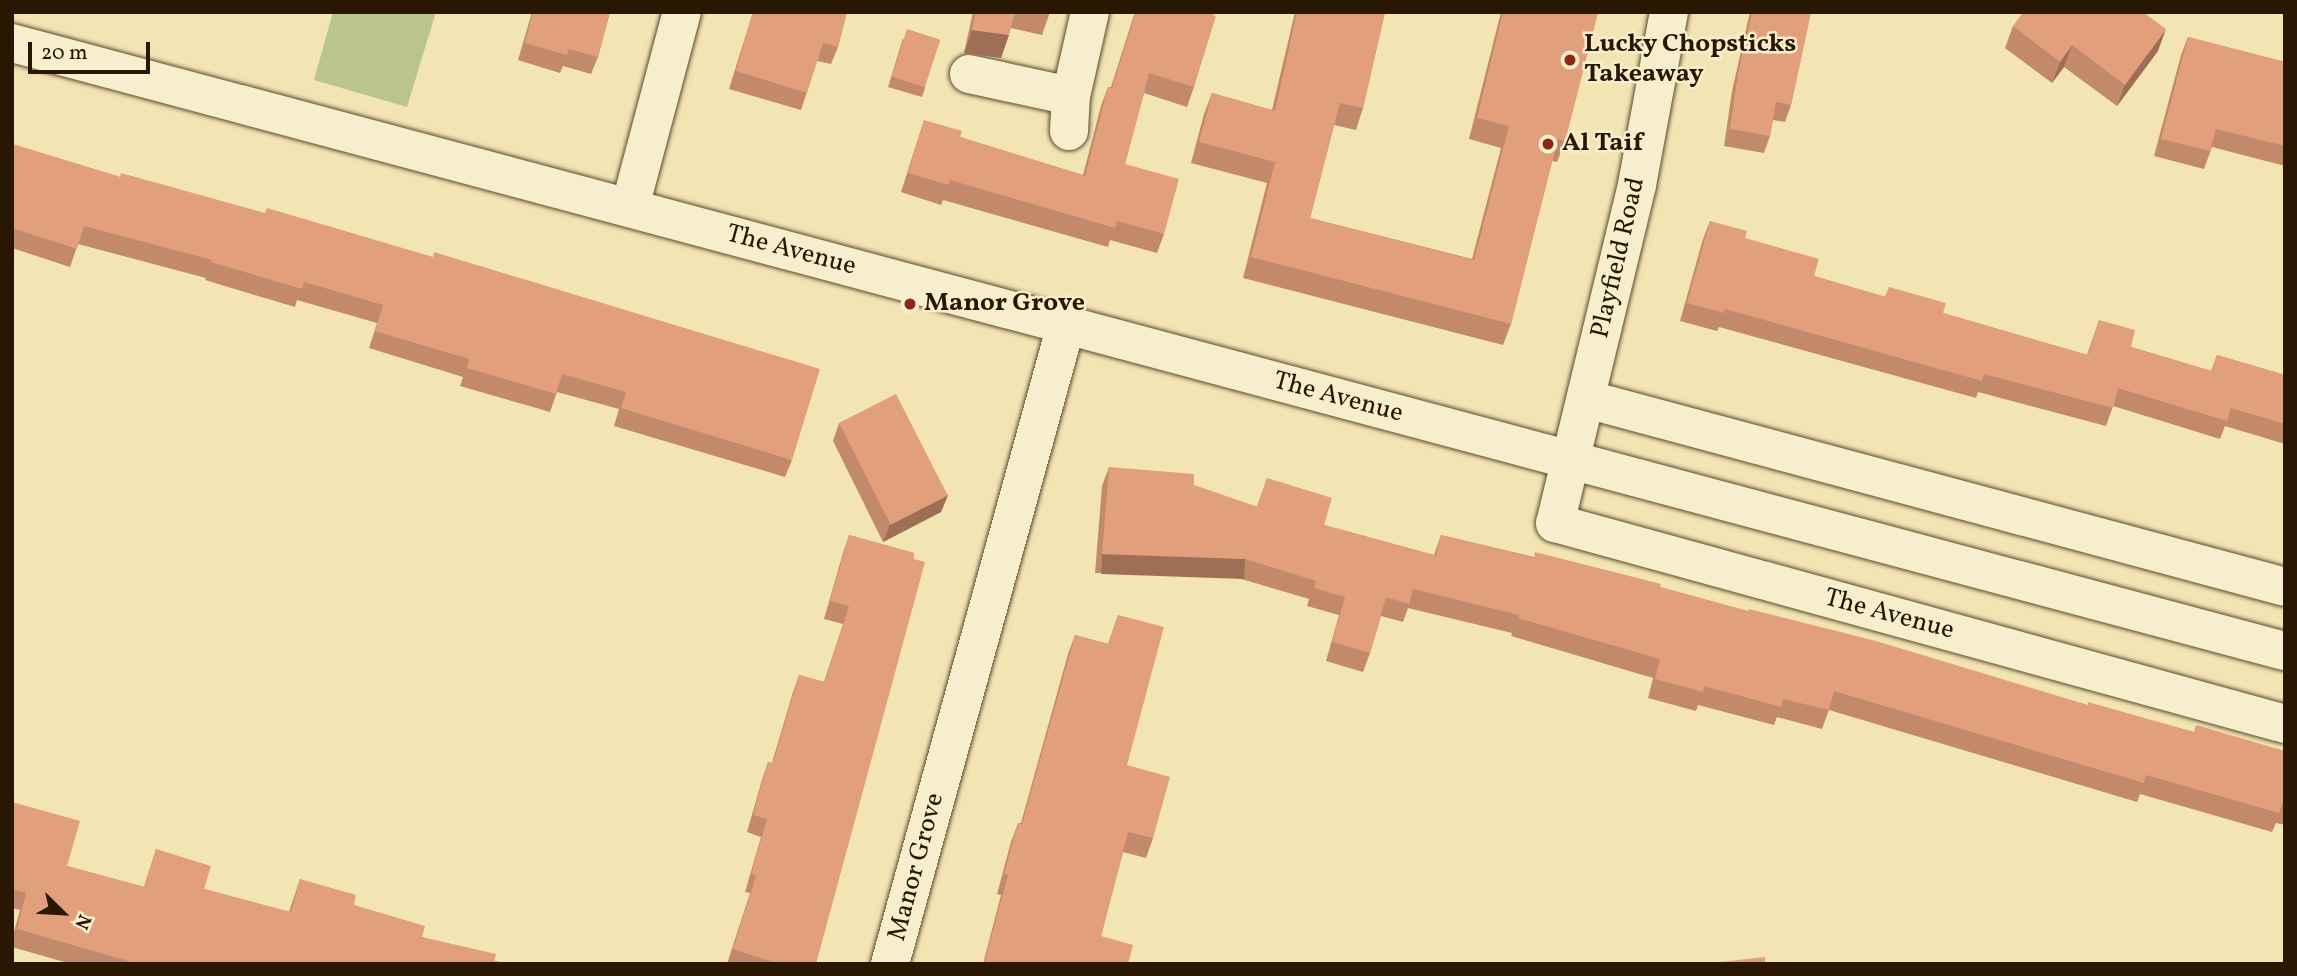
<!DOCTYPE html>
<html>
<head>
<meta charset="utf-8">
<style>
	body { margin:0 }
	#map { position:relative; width:2297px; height:976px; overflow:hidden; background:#f3e5b3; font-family:Vollkorn,serif }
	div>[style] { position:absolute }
	.green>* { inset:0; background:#bac58d }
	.roads { filter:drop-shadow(0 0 2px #5c4a2e) drop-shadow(0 0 2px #5c4a2e) }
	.minor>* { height:38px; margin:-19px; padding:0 19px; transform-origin:19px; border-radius:19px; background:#f7eece }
	.wall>* { inset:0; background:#c2896a }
	.shaded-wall>* { inset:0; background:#9e6f56; transform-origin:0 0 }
	.building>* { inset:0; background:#e19f7b; transform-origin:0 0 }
	.dots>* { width:19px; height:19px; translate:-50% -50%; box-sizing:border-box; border:4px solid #f7eece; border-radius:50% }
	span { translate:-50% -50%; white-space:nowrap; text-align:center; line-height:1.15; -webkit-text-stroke:5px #f7eece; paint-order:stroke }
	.poi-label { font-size:26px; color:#291701; font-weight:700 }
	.left { translate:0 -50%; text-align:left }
	.street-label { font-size:26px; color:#291701 }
	.frame { position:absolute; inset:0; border:14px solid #291701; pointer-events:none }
	.north { position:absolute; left:28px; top:878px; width:70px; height:70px; -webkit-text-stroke:5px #f7eece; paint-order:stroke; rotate:114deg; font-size:19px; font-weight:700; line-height:28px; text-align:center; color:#291701 }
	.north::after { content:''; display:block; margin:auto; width:24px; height:32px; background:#291701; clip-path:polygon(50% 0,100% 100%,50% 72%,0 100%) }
	.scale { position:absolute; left:28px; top:42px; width:122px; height:32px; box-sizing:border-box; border:4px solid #291701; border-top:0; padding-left:9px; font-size:21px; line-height:24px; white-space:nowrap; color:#291701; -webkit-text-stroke:5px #f7eece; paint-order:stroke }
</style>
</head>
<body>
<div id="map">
	<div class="green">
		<div style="clip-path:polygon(333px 12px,436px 12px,407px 107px,314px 80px)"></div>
	</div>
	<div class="roads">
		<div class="minor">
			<div style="left:1669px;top:12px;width:176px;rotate:100.5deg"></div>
			<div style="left:1637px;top:185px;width:348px;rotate:103.6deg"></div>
			<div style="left:1555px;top:523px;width:757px;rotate:15.39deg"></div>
			<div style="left:12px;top:43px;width:2353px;rotate:14.98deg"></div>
			<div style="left:969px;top:74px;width:104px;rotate:12.2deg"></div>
			<div style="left:1069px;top:131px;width:35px;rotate:-87deg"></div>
			<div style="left:1071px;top:96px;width:86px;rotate:-77.3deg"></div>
			<div style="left:630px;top:207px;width:202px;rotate:-75.1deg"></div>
			<div style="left:1586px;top:399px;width:724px;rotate:15.05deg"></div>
			<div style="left:890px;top:964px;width:663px;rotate:-74.6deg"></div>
		</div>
	</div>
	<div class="wall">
		<div style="clip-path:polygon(532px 12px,610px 12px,598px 57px,591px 74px,563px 66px,560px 73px,518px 60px)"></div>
		<div style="clip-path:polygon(753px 12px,847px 12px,838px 47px,831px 64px,817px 61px,801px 110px,729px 89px)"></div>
		<div style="clip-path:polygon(973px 12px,1050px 12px,1042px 35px,1011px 28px,1001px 58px,964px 53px)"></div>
		<div style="clip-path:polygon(1135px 12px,1214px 12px,1194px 87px,1187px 107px,1144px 93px,1125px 164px,1164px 234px,1157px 253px,1110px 240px,1108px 247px,943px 200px,941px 205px,901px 192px,924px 120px,960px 137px,1083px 175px,1101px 106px,1108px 87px,1111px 87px)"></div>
		<div style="clip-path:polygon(1295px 12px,1385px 12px,1363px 108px,1356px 130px,1334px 125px,1310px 218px,1472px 259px,1501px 148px,1469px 139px,1501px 12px,1598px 12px,1565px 141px,1557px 162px,1552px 161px,1511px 324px,1503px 345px,1243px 278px,1267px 183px,1191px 163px,1204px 114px,1212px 93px,1272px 110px)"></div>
		<div style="clip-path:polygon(1750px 12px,1811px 12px,1791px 105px,1785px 122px,1773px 120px,1770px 136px,1764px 153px,1724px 146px,1732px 91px)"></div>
		<div style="clip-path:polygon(2013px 26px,2158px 51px,2117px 106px,2064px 67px,2052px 83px,2005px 48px)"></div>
		<div style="clip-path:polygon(2188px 37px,2285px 62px,2285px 166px,2212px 147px,2204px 169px,2154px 156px,2181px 55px)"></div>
		<div style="clip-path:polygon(903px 38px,925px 88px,922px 97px,888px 87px)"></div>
		<div style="clip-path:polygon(12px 144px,120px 177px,792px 460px,785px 477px,614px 426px,619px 409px,557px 392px,550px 412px,460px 386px,463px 377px,369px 348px,377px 323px,297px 300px,295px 307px,205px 280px,206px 278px,78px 244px,70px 267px,12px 248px)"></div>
		<div style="clip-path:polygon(1710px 221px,1745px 238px,1814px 276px,1885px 297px,1889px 287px,1943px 313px,2087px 355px,2099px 320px,2131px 347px,2211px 371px,2217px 355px,2285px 375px,2285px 444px,2225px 426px,2220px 439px,2113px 406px,2106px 426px,1978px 392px,1976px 398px,1719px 327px,1717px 331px,1680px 321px,1703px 239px)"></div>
		<div style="clip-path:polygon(839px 423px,948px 495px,941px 512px,883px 542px,833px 441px)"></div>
		<div style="clip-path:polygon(1109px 467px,1257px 507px,1267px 478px,1324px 525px,1434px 555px,1441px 535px,1660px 587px,2087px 705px,2194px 732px,2285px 751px,2285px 825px,2276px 823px,2272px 832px,2140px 794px,2137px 802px,1829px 710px,1822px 729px,1777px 717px,1774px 725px,1698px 705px,1696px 711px,1648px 698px,1653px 678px,1511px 636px,1512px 633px,1408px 608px,1403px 622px,1381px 616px,1370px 653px,1363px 672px,1326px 661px,1339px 615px,1307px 606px,1309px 599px,1238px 578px,1095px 573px,1102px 486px)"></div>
		<div style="clip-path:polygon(849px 535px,914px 553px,816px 964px,727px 964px,750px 893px,745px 892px,761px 837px,747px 832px,762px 780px,768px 762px,772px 763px,793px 692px,799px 675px,824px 682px,843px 624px,824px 619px,843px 553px)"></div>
		<div style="clip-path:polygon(1118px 615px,1127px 765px,1153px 838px,1146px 858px,1123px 852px,1101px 936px,1128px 964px,983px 964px,1001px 895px,997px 894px,1011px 842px,1018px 823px,1021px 823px,1068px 654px,1075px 635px,1108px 644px)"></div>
		<div style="clip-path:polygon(12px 802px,67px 866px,144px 887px,156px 849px,204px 889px,289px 912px,300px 879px,422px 937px,505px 964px,71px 964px,12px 947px,12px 939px,20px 910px,12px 908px)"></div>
	</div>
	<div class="shaded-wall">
		<div style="clip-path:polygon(2166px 29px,2158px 51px,2117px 106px,2125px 85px)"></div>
		<div style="clip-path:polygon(972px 30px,1009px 35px,1001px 58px,964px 53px)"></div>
		<div style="clip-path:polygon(2072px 45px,2064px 67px,2052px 83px,2060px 62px)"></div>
		<div style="clip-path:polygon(948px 495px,941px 512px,883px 542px,890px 524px)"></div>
		<div style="left:1102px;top:554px;width:143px;height:20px;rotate:2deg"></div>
	</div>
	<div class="building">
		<div style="clip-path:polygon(533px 12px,610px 12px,598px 57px,569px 49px,567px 55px,525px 43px)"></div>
		<div style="clip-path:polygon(753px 12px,847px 12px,838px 47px,823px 43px,807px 93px,736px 71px)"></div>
		<div style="clip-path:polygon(976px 12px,1015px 12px,1009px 35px,972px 30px)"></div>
		<div style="clip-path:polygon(1136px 12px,1214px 12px,1213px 15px,1216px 16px,1194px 87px,1149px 73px,1125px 164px,1179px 179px,1164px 234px,1117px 221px,1115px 228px,950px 180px,948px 185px,908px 173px,924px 120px,962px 131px,960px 137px,1085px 176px,1108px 87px,1112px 88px)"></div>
		<div style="clip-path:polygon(1297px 12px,1385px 12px,1363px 108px,1340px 103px,1310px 218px,1474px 260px,1509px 126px,1477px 118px,1503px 12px,1598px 12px,1565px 141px,1558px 139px,1511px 324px,1251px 257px,1275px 162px,1199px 142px,1212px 93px,1275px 111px)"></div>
		<div style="clip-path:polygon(1752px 12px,1811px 12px,1791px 105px,1776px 102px,1770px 136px,1730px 129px,1738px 74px)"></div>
		<div style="clip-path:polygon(2023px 12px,2143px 12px,2166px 29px,2125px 85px,2072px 45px,2060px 62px,2013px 26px)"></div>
		<div style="left:907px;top:29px;width:35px;height:50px;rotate:18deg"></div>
		<div style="clip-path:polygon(2188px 37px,2285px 62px,2285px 146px,2216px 129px,2210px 151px,2161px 139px)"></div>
		<div style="clip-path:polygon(12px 144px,120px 177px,121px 173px,265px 213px,267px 208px,433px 257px,434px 252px,820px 369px,792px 460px,621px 408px,626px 392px,562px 374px,556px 394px,467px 368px,469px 359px,375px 331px,383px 305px,304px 282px,302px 289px,211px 262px,212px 260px,84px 226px,77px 249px,12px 228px)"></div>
		<div style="clip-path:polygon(1710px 221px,1747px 231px,1745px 238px,1819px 259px,1814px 276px,1886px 297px,1889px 287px,1946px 303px,1943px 313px,2088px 355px,2099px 320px,2135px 330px,2131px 347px,2212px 371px,2217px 355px,2285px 375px,2285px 424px,2231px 408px,2227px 421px,2118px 388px,2113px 408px,1984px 374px,1982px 381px,1725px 309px,1724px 313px,1687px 303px)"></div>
		<div style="left:896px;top:394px;width:114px;height:64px;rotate:63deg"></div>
		<div style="clip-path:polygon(1109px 467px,1194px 474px,1194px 485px,1258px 507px,1267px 478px,1332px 498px,1324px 525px,1436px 556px,1441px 535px,1534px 558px,1535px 552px,1661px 584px,1660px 587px,1748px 611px,1749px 609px,1876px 641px,2088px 705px,2088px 702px,2194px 732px,2196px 725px,2285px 751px,2285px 805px,2282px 804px,2279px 813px,2146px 775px,2144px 783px,1834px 691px,1829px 710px,1783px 699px,1781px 707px,1704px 686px,1703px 692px,1655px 679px,1660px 659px,1518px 618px,1519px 615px,1413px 589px,1409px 604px,1386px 597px,1370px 653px,1332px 642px,1345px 597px,1314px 588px,1316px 581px,1245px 559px,1102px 554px)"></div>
		<div style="clip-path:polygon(849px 535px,914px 553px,914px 559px,925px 562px,816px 964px,771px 964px,773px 962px,733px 949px,756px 876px,751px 874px,767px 819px,753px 815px,768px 762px,773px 763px,799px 675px,825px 682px,849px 606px,830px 601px)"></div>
		<div style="clip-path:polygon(1118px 615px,1164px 627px,1127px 765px,1170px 777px,1153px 838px,1128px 832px,1101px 936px,1133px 945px,1128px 964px,984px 964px,1008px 875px,1004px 874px,1018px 823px,1022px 824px,1075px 635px,1109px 644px)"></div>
		<div style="clip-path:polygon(12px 802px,80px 821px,67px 866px,145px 887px,156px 849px,211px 866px,204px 889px,291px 912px,300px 879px,356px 895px,354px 905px,425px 926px,422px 937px,496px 954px,494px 961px,505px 964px,138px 964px,17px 929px,26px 893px,12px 889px)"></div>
		<div style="clip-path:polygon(1765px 957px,1765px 964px,1702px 964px)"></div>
	</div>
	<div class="dots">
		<div style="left:1570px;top:60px;background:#8f2418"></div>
		<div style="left:1548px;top:144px;background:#8f2418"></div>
		<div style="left:910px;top:304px;background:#8f2418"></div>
	</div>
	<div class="poi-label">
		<span class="left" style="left:1584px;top:60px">Lucky Chopsticks<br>Takeaway</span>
		<span class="left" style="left:1562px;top:144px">Al Taif</span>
		<span class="left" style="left:924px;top:304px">Manor Grove</span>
	</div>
	<div class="street-label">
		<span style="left:791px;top:251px;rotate:15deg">The Avenue</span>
		<span style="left:1619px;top:258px;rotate:-77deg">Playfield Road</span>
		<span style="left:1338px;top:398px;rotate:15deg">The Avenue</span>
		<span style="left:1889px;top:615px;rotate:15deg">The Avenue</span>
		<span style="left:917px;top:867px;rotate:-75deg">Manor Grove</span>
	</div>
	<div class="frame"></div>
	<div class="north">N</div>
	<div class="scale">20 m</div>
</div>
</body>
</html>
